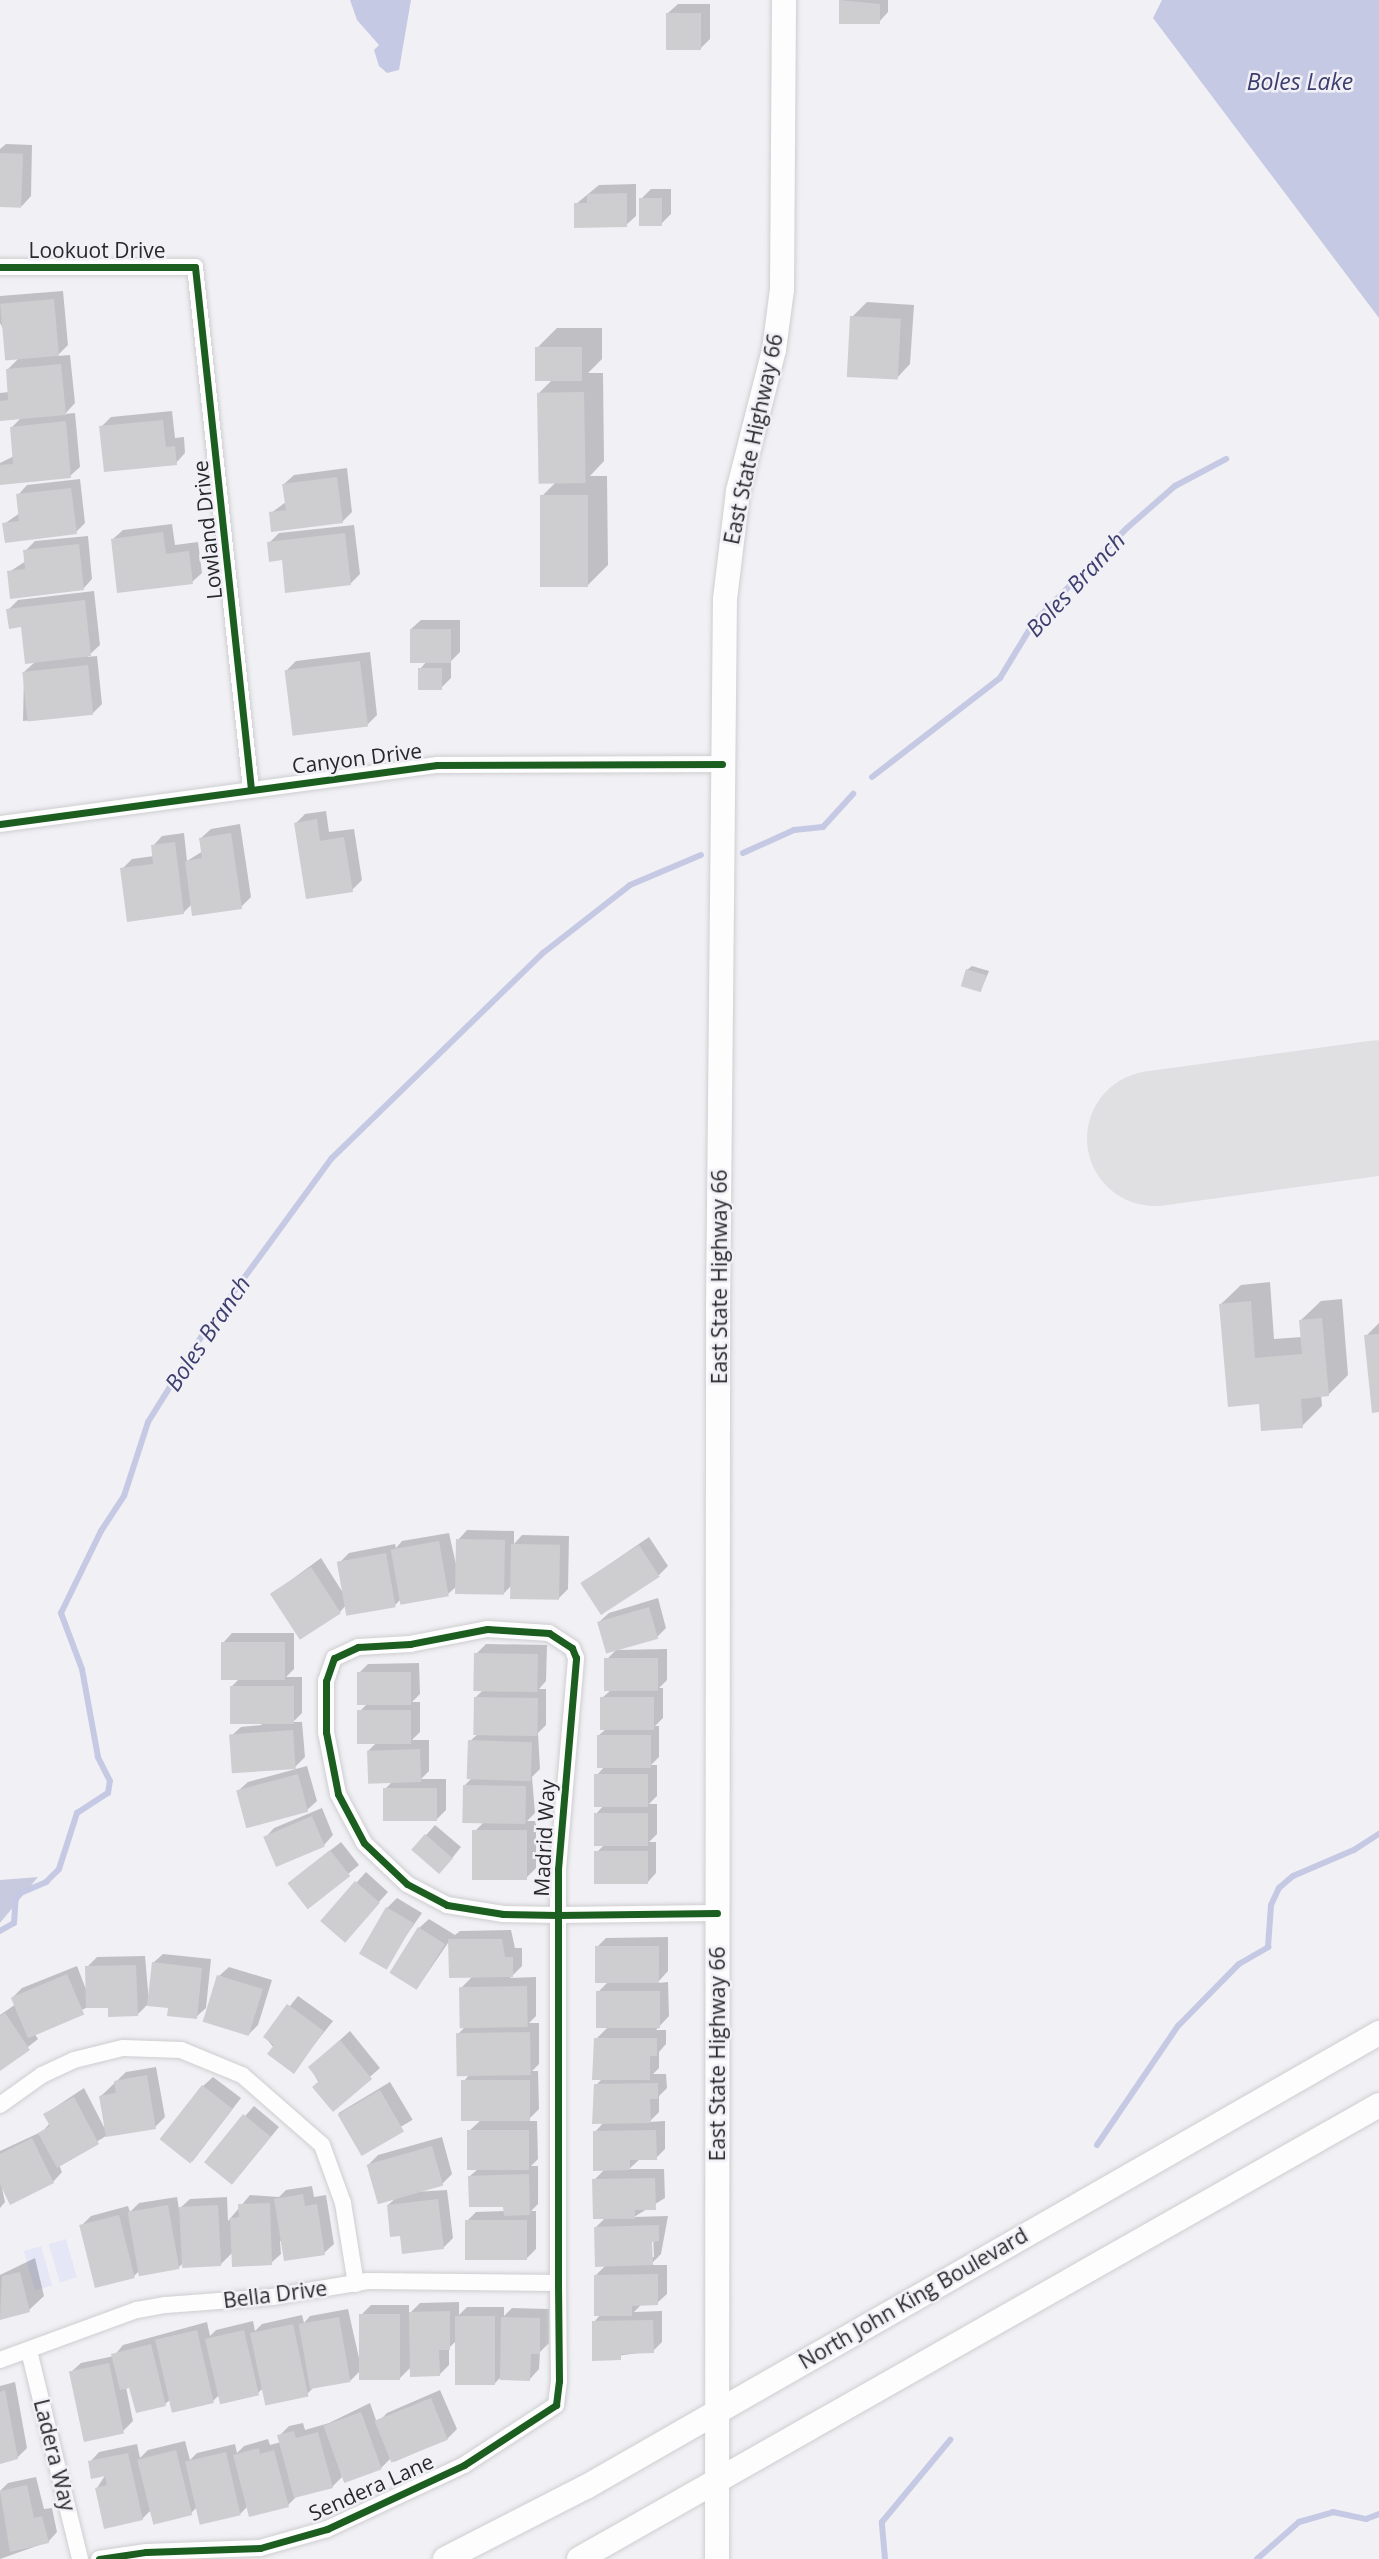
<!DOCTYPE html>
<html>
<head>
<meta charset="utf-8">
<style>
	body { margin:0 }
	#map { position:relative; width:1379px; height:2559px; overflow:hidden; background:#f1f1f5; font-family:"Open Sans",sans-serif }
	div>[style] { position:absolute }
	.green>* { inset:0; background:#e5e7f7; transform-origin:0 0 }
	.forest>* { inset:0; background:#c8cadf }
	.water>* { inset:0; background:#c6c9e3 }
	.shadow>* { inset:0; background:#0003; transform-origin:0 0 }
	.stream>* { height:6px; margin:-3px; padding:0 3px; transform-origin:3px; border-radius:3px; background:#c6c9e3 }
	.runway>* { height:135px; margin:-67.5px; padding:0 67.5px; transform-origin:67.5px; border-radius:67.5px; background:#e0e0e2 }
	.building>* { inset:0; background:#ceced1; transform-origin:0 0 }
	.roads { filter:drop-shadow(0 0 2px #ceced1) drop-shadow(0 0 2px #ceced1) }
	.minor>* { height:16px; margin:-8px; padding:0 8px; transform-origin:8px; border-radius:8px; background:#fdfdfe }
	.primary>* { height:24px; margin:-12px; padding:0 12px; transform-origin:12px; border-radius:12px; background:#fdfdfe }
	.cycleway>* { height:7px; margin:-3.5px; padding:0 3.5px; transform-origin:3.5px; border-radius:3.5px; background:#1b5e20 }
	span { translate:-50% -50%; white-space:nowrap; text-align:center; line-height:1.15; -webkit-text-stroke:5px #f0f0f6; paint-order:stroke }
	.street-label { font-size:21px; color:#29292b }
	.water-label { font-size:23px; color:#3d3e6e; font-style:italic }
</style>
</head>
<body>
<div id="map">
	<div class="green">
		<div style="left:66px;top:2239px;width:40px;height:18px;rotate:74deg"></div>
		<div style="left:41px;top:2246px;width:41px;height:18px;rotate:74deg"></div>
	</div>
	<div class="forest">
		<div style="clip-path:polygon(38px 1877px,0 1923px,0 1880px)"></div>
	</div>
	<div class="water">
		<div style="clip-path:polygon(350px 0,411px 0,399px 70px,387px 73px,379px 66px,374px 50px,379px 45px,357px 20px)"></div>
		<div style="clip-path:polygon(1162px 0,1379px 0,1379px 318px,1153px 18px)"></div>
	</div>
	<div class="shadow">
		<div style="clip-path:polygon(841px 0,888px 0,888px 12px,879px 22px,841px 22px)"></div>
		<div style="clip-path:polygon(678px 4px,710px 4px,710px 39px,701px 48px,668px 13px)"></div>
		<div style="clip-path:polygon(6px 144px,32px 145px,31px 196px,22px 206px,0 205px,0 149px)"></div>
		<div style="clip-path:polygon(636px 184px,636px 216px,626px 225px,576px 204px,599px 185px)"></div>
		<div style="clip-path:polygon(651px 189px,671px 189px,671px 214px,661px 224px,641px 199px)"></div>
		<div style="clip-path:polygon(63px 291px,68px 345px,57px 356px,70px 355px,75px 403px,65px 414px,75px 413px,80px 467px,70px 476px,0 483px,0 463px,14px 456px,12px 427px,22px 417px,0 419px,0 393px,9px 392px,8px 369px,19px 358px,0 323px,0 296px)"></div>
		<div style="clip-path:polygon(867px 302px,914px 305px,910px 364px,896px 379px,852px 317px)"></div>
		<div style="clip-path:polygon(557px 328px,602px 328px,602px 359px,588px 373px,603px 373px,604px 461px,590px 476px,607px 476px,608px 565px,588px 585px,542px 496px,556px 482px,539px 393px,553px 379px,537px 348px)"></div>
		<div style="clip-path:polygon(172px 411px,175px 438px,184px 437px,185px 453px,176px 463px,101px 427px,111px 417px)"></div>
		<div style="clip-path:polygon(347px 468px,352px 512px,342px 522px,271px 513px,286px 502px,284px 484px,294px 475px)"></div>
		<div style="clip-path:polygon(80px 479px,85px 523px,76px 532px,4px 524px,20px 513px,18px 495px,27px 485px)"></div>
		<div style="clip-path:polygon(172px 524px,175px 545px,198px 542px,202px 573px,192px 582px,113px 539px,123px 530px)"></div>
		<div style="clip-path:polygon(354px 525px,360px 574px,350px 584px,269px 543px,279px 533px)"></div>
		<div style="clip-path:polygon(88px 536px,92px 579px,83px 589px,9px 572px,26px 561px,25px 551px,35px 541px)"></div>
		<div style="clip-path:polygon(94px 591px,100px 645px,87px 657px,97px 656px,102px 704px,92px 714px,23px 721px,24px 672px,36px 661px,23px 625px,8px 610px,18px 600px)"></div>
		<div style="clip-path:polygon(421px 620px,460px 620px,460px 652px,451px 661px,451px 678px,441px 688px,420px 669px,427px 661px,411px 629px)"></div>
		<div style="clip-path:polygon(370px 652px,377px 715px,367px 725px,287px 670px,296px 661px)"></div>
		<div style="clip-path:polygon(326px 811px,329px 832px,354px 829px,362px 880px,352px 890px,296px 823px,305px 814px)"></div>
		<div style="clip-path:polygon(240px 824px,251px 897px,241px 907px,192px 904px,183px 913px,122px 869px,132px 859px,154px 856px,153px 846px,162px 836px,184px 833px,187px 861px,203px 851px,201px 838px,211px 829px)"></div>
		<div style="clip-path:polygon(972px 966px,989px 971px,981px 990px,967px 970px)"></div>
		<div style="clip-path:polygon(1270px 1282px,1274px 1339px,1302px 1337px,1301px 1320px,1321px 1301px,1342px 1299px,1348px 1375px,1328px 1395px,1321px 1395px,1322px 1406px,1302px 1426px,1261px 1402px,1221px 1304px,1241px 1285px)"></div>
		<div style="clip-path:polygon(1379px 1323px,1379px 1410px,1366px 1336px)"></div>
		<div style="clip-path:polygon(467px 1530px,514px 1531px,514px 1544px,522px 1535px,569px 1536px,568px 1589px,559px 1598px,512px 1585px,504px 1593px,457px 1586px,448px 1594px,401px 1599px,395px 1605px,347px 1604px,340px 1612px,272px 1594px,321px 1558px,345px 1596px,339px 1563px,349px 1553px,395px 1544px,396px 1548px,402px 1541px,449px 1533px,457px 1569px,458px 1540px)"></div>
		<div style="clip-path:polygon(649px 1537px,668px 1566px,658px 1576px,582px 1583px)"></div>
		<div style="clip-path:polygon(658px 1598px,666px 1628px,657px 1637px,599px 1622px,609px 1613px)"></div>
		<div style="clip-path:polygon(232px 1633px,294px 1633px,294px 1669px,286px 1677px,302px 1677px,302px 1713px,293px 1722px,302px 1722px,305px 1757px,295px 1767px,231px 1736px,241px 1727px,262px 1725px,232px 1686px,239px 1679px,223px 1643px)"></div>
		<div style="clip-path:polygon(486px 1644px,547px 1645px,546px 1681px,539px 1689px,546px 1689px,546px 1725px,538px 1733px,540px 1769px,532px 1777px,535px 1813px,527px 1821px,536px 1821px,536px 1868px,526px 1878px,474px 1832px,484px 1822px,464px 1786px,472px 1778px,470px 1741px,478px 1734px,475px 1698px,483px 1690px,476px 1654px)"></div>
		<div style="clip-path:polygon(667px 1649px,667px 1680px,659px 1688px,663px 1688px,663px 1718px,655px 1726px,659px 1726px,659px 1757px,651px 1765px,657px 1765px,657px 1796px,649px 1804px,657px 1804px,657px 1834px,649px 1842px,656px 1842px,656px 1873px,647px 1883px,596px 1853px,605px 1844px,596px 1814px,604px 1805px,596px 1776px,605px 1766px,598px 1736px,607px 1728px,602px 1698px,611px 1690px,606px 1660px,616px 1650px)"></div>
		<div style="clip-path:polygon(419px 1663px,420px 1694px,412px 1702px,420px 1702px,420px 1732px,412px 1740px,429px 1740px,429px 1771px,421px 1779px,446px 1779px,446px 1810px,437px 1819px,385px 1789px,393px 1781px,368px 1751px,377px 1742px,359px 1712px,367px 1704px,358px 1674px,368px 1664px)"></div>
		<div style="clip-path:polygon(307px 1766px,317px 1801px,307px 1810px,238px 1791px,248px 1782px)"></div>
		<div style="clip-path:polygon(322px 1808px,333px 1835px,324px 1845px,265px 1838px,274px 1828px)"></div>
		<div style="clip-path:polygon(435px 1825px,461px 1847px,449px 1862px,413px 1850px)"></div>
		<div style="clip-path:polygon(341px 1842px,359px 1865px,309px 1906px,300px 1874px)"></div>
		<div style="clip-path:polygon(366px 1872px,388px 1892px,353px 1931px,322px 1921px)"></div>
		<div style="clip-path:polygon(397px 1898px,422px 1913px,385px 1966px,387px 1908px)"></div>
		<div style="clip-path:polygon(429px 1919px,455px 1935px,460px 1931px,511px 1930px,515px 1948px,522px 1948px,522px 1966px,510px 1978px,536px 1977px,536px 2016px,529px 2023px,539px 2023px,539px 2064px,532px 2071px,538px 2071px,539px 2109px,527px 2121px,537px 2121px,538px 2159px,531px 2166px,538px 2166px,538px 2204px,531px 2211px,536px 2211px,536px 2249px,527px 2258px,467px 2221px,476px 2212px,505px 2211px,505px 2205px,470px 2176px,478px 2169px,469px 2131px,481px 2120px,463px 2082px,470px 2074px,458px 2034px,465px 2027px,461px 1988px,473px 1976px,450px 1940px,418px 1987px,419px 1928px)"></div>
		<div style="clip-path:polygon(evenodd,668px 1937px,668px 1971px,657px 1983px,668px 1982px,669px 2016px,656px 2030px,666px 2030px,666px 2044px,659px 2052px,659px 2068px,653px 2074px,666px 2074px,667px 2088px,659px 2096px,659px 2112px,649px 2122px,665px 2121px,665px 2149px,656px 2158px,640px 2159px,629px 2169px,664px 2169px,665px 2198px,634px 2217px,668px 2216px,661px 2254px,650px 2265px,667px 2265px,667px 2294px,657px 2303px,642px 2304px,634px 2312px,662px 2311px,662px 2342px,653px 2351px,594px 2359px,594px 2322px,601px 2314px,596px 2275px,606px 2265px,596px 2227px,606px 2217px,594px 2180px,605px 2169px,595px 2132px,604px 2122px,596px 2085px,603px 2078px,596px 2039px,608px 2027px,597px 1993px,609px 1981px,597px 1947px,606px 1938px,668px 1937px,650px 2233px,653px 2233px,654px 2257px,651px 2257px,650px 2233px)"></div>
		<div style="clip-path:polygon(163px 1954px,211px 1959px,206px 2008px,196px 2017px,170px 2006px,148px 2004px,137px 2015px,110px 2006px,90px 2006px,34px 2033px,38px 2039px,0 2069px,0 2015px,16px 2004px,13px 1997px,22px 1988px,77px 1966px,87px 1992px,87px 1967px,97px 1957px,145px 1956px,149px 2002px,153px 1963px)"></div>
		<div style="clip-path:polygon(229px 1967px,272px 1980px,258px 2025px,249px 2034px,219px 1976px)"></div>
		<div style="clip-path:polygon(298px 1996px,333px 2021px,293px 2071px,265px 2037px)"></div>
		<div style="clip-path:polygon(350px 2031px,380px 2068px,333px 2109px,310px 2067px)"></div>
		<div style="clip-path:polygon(156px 2067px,165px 2117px,155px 2127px,106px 2136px,59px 2165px,62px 2172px,53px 2182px,2px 2188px,5px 2202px,0 2208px,0 2151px,43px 2131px,50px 2123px,45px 2114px,84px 2088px,105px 2129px,101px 2096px,126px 2072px)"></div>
		<div style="clip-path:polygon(213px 2077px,241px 2098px,192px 2162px,203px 2086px)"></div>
		<div style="left:390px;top:2082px;width:44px;height:60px;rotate:59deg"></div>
		<div style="clip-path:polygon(254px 2106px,279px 2127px,241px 2173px,222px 2142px)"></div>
		<div style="clip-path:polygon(442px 2137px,452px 2174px,442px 2184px,414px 2192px,447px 2190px,453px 2238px,443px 2248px,402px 2234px,388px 2205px,397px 2197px,368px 2165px,378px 2155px)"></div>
		<div style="clip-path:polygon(312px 2186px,314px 2197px,326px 2195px,334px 2244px,324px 2253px,280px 2241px,281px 2254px,271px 2263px,233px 2252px,220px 2265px,183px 2263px,178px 2268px,139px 2271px,134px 2276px,81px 2226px,91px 2216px,128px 2206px,130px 2212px,139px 2203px,177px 2197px,179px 2209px,190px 2199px,227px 2197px,228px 2221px,250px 2195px,279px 2197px,286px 2190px)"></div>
		<div style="clip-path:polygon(35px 2258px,44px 2296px,29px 2310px,0 2318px,0 2275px)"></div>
		<div style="clip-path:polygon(459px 2302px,459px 2315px,467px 2307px,504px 2307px,504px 2316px,512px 2308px,549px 2309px,549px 2343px,540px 2352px,539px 2369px,530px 2379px,500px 2378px,495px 2383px,457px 2340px,449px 2348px,449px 2365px,439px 2375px,412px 2366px,400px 2378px,361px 2370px,351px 2380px,314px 2387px,307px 2394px,264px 2387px,258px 2393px,219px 2395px,213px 2401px,171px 2399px,165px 2404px,131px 2386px,126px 2387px,133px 2421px,123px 2431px,71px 2372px,81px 2363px,114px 2356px,123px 2345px,207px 2322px,210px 2336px,216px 2330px,253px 2321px,255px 2331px,262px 2324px,302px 2315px,304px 2323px,310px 2316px,348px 2309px,361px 2367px,361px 2315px,371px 2305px,409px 2305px,409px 2314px,420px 2303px)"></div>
		<div style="clip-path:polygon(15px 2382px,27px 2448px,17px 2458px,0 2462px,0 2386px)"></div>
		<div style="clip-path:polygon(440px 2390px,457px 2429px,447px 2439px,394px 2462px,392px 2457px,381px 2468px,338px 2463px,342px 2477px,332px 2487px,297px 2496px,288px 2505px,248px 2506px,240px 2514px,197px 2507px,191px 2513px,151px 2510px,142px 2519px,97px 2488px,106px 2474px,90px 2462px,99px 2452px,137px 2444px,140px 2458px,148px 2450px,185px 2441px,190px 2460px,197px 2453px,235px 2444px,237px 2453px,244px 2446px,268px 2439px,270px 2445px,281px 2442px,279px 2436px,289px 2426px,303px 2423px,305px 2430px,329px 2423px,370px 2403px,377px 2423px,387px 2413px)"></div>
		<div style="clip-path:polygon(36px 2477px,44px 2509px,52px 2508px,57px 2532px,48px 2542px,0 2559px,0 2491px,8px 2483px)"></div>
	</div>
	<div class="stream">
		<div style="left:872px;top:777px;width:162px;rotate:-37.7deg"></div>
		<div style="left:1000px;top:678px;width:66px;rotate:-58.7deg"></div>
		<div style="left:1034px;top:622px;width:132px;rotate:-45.3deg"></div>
		<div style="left:1127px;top:528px;width:64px;rotate:-41.2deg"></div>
		<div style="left:1175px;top:486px;width:58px;rotate:-27.9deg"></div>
		<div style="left:743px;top:853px;width:56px;rotate:-24.3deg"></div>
		<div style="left:794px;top:830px;width:29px;rotate:-6deg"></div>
		<div style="left:823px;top:827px;width:45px;rotate:-47.7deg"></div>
		<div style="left:0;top:1931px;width:16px;rotate:-30deg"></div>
		<div style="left:14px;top:1923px;width:28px;rotate:-86deg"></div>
		<div style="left:16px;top:1895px;width:33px;rotate:-23deg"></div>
		<div style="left:46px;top:1882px;width:18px;rotate:-45deg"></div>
		<div style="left:59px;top:1869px;width:59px;rotate:-72.2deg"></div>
		<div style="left:77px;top:1813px;width:37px;rotate:-33deg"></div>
		<div style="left:108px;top:1793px;width:12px;rotate:-81deg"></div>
		<div style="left:110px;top:1781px;width:27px;rotate:-117deg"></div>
		<div style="left:98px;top:1757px;width:89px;rotate:-100.3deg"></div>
		<div style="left:82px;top:1669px;width:60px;rotate:-110.6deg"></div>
		<div style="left:61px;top:1613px;width:91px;rotate:-64deg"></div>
		<div style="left:101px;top:1531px;width:42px;rotate:-56.7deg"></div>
		<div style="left:124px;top:1496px;width:78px;rotate:-72deg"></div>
		<div style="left:148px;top:1422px;width:104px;rotate:-58deg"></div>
		<div style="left:203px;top:1334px;width:218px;rotate:-53.8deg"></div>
		<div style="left:332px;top:1158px;width:294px;rotate:-44.2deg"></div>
		<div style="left:543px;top:953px;width:110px;rotate:-38deg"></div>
		<div style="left:630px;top:885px;width:77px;rotate:-22.9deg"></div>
		<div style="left:1097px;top:2145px;width:144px;rotate:-55.8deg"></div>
		<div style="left:1178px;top:2026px;width:87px;rotate:-45.5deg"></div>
		<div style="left:1239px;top:1964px;width:34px;rotate:-30deg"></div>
		<div style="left:1268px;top:1947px;width:42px;rotate:-85.9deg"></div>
		<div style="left:1271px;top:1905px;width:19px;rotate:-65deg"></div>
		<div style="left:1279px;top:1888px;width:18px;rotate:-41deg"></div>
		<div style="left:1293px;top:1876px;width:66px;rotate:-23.1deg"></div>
		<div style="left:1354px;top:1850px;width:30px;rotate:-33deg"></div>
		<div style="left:885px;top:2559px;width:37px;rotate:-95deg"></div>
		<div style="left:882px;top:2522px;width:107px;rotate:-50.3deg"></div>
		<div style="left:1257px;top:2559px;width:56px;rotate:-41.4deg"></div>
		<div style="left:1299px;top:2522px;width:35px;rotate:-16deg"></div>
		<div style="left:1333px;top:2512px;width:34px;rotate:12deg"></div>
		<div style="left:1366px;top:2519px;width:14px;rotate:-21deg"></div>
	</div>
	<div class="runway">
		<div style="left:1154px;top:1138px;width:227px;rotate:-7.8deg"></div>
	</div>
	<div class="building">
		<div style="clip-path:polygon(839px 0,880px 4px,880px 24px,839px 24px)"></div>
		<div style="left:666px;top:13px;width:35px;height:37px"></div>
		<div style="left:0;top:153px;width:23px;height:54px;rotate:2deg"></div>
		<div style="clip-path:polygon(627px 193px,627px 227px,574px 228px,574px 203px,587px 203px,587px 194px)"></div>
		<div style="left:639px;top:198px;width:23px;height:28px"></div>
		<div style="left:54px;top:299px;width:57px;height:54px;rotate:85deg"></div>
		<div style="left:850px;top:316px;width:51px;height:61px;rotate:3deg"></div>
		<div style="left:535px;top:347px;width:47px;height:34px"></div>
		<div style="clip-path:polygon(61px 364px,66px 415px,0 421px,0 401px,8px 400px,6px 369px)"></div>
		<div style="left:584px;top:392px;width:91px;height:47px;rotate:89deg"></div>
		<div style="clip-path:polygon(163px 420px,166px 447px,175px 446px,177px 465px,104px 472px,99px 426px)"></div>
		<div style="clip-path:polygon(66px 421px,71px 478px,0 485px,0 465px,13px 464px,10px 427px)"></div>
		<div style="clip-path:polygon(337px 477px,343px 523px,271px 532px,269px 512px,286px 510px,282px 484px)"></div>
		<div style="clip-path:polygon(71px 488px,77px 534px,5px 543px,2px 523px,19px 521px,16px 494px)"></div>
		<div style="left:540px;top:495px;width:48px;height:92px"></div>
		<div style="clip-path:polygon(163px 532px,166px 554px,189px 551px,193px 584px,117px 593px,111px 539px)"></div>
		<div style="clip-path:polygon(345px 533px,351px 585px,285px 593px,282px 560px,269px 562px,267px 542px)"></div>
		<div style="clip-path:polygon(79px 544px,84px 590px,10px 599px,7px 571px,25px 569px,23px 550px)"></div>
		<div style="clip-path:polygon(85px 600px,91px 656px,25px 664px,21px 627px,9px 629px,6px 609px)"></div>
		<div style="left:410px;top:629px;width:41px;height:34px"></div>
		<div style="left:360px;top:661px;width:66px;height:76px;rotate:83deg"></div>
		<div style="left:88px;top:665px;width:50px;height:66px;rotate:84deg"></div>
		<div style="left:418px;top:668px;width:24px;height:22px"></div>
		<div style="clip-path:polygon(317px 819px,320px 841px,344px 837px,353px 892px,306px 899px,294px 823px)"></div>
		<div style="clip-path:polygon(231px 833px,242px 909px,192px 916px,185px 861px,202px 858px,199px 838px)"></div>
		<div style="clip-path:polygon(175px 842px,184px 914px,127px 922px,120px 868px,153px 864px,151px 845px)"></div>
		<div style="left:966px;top:969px;width:21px;height:18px;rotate:17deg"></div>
		<div style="clip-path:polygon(1251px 1301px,1255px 1358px,1302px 1354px,1299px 1320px,1322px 1318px,1329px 1396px,1301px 1399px,1303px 1428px,1261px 1431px,1259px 1404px,1228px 1407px,1219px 1304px)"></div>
		<div style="clip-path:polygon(1379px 1334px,1379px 1412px,1372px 1413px,1364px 1335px)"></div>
		<div style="left:456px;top:1539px;width:49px;height:55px;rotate:1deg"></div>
		<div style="left:439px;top:1541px;width:56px;height:49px;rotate:80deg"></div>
		<div style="left:511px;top:1544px;width:49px;height:55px;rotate:1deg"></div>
		<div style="left:639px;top:1545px;width:38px;height:70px;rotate:57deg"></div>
		<div style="left:386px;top:1553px;width:55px;height:50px;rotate:80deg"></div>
		<div style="left:311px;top:1567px;width:55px;height:49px;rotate:57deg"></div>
		<div style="left:649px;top:1607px;width:33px;height:54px;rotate:74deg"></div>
		<div style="left:221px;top:1642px;width:64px;height:38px"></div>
		<div style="left:474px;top:1653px;width:64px;height:38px;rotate:1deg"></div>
		<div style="left:658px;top:1658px;width:33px;height:54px;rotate:90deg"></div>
		<div style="left:411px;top:1672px;width:33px;height:54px;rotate:90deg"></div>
		<div style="left:230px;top:1686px;width:64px;height:38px"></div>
		<div style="left:474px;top:1697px;width:64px;height:38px;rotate:1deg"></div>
		<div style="left:654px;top:1697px;width:33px;height:54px;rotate:90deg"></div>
		<div style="left:411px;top:1710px;width:34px;height:54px;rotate:90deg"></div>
		<div style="left:293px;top:1730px;width:39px;height:64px;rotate:86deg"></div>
		<div style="left:651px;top:1735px;width:33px;height:54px;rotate:90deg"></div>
		<div style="left:468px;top:1740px;width:64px;height:39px;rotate:2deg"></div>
		<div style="left:420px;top:1749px;width:33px;height:53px;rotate:88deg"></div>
		<div style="left:298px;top:1774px;width:39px;height:64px;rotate:75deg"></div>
		<div style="left:648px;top:1774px;width:33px;height:54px;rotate:90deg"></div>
		<div style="left:463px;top:1785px;width:63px;height:38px;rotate:1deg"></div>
		<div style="left:383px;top:1788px;width:54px;height:33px"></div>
		<div style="left:594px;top:1813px;width:54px;height:33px"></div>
		<div style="left:312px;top:1816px;width:33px;height:53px;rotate:67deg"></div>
		<div style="left:527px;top:1830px;width:50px;height:55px;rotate:90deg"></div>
		<div style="left:425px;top:1834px;width:37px;height:21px;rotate:41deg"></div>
		<div style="left:330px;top:1850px;width:33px;height:54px;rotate:52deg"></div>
		<div style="left:648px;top:1851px;width:33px;height:54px;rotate:90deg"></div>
		<div style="left:355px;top:1881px;width:33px;height:53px;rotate:41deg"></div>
		<div style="left:386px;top:1907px;width:32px;height:54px;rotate:30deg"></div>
		<div style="left:418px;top:1927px;width:32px;height:54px;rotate:32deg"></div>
		<div style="clip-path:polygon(448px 1939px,502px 1939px,505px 1957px,513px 1957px,513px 1977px,449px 1978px)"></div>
		<div style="left:595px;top:1946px;width:64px;height:37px"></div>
		<div style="clip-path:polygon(152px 1962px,202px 1968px,197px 2019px,167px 2016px,168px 2008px,147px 2006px)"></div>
		<div style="clip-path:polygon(136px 1965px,138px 2016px,108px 2017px,108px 2008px,86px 2008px,85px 1966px)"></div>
		<div style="left:67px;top:1974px;width:44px;height:61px;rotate:67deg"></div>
		<div style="left:217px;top:1975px;width:48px;height:49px;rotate:17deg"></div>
		<div style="left:527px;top:1986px;width:41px;height:68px;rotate:89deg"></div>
		<div style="left:660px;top:1991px;width:37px;height:64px;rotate:90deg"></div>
		<div style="clip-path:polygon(287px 2004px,324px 2031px,294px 2074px,267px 2054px,274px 2045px,263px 2037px)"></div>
		<div style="clip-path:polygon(5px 2013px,30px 2050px,0 2071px,0 2016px)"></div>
		<div style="left:530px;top:2032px;width:43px;height:74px;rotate:89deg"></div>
		<div style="clip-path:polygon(594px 2038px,657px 2038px,657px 2056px,650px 2056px,650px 2080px,592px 2080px)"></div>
		<div style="clip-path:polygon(340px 2040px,372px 2079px,333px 2112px,312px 2087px,319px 2081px,308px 2067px)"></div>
		<div style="clip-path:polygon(147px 2075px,156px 2129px,106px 2137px,99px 2096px,116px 2093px,114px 2081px)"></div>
		<div style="left:530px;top:2080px;width:41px;height:69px;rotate:90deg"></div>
		<div style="clip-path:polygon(658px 2083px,658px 2099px,650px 2099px,651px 2123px,592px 2124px,594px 2084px)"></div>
		<div style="left:202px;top:2085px;width:39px;height:69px;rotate:38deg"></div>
		<div style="left:380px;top:2090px;width:48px;height:49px;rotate:60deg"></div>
		<div style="clip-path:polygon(74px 2097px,99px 2144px,57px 2168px,38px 2133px,50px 2126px,43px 2114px)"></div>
		<div style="left:243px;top:2114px;width:36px;height:62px;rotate:39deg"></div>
		<div style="left:529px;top:2130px;width:40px;height:62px;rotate:90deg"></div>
		<div style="clip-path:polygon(656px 2130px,657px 2160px,630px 2160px,630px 2170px,593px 2171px,593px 2131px)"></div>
		<div style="clip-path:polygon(32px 2138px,54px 2183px,10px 2205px,0 2184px,0 2154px)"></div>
		<div style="left:432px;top:2146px;width:41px;height:68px;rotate:74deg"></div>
		<div style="clip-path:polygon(529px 2174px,530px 2215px,504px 2216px,503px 2207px,469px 2207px,468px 2176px)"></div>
		<div style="clip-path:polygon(655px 2178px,656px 2210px,635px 2210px,635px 2219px,593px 2219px,592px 2179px)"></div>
		<div style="clip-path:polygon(303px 2194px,305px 2206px,317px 2204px,325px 2255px,284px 2261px,274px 2199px)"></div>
		<div style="clip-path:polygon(438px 2199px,444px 2249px,402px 2254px,400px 2236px,390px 2237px,387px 2205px)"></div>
		<div style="clip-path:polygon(270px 2203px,272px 2265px,232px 2267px,230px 2218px,239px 2217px,238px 2204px)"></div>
		<div style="left:168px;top:2205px;width:65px;height:41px;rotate:80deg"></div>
		<div style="left:218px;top:2205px;width:61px;height:39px;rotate:87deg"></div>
		<div style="left:119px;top:2215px;width:65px;height:41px;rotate:76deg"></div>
		<div style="left:527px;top:2220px;width:40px;height:62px;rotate:90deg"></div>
		<div style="clip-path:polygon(659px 2225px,659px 2241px,652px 2242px,653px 2265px,595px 2267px,594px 2227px)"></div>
		<div style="clip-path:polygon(20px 2272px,30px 2312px,0 2320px,2px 2276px)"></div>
		<div style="clip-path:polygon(658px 2274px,658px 2305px,632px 2306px,632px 2316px,594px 2316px,594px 2275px)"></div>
		<div style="clip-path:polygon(450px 2311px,450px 2350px,439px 2350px,440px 2376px,410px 2377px,409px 2312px)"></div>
		<div style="left:359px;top:2314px;width:41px;height:66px"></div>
		<div style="left:455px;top:2316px;width:40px;height:69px"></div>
		<div style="left:339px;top:2317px;width:66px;height:41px;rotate:80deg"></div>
		<div style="clip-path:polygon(501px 2317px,540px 2318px,540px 2354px,531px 2354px,530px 2381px,500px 2380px)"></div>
		<div style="clip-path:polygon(653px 2320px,654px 2353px,621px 2354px,621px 2360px,592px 2361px,592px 2321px)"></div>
		<div style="left:293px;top:2324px;width:74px;height:44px;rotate:78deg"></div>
		<div style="left:197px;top:2330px;width:75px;height:43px;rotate:77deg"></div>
		<div style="left:244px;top:2330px;width:67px;height:40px;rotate:77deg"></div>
		<div style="clip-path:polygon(151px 2344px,166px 2406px,136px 2413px,129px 2388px,120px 2390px,111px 2354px)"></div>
		<div style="left:109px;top:2363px;width:72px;height:41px;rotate:78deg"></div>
		<div style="clip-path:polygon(5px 2390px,18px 2459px,0 2464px,0 2392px)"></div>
		<div style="left:431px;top:2398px;width:45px;height:61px;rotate:68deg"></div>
		<div style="left:361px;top:2412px;width:61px;height:40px;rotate:70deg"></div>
		<div style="clip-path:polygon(294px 2431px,296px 2438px,318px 2432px,333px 2488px,294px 2498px,277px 2435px)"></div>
		<div style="clip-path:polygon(259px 2448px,260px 2454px,274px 2450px,289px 2507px,249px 2517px,233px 2455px)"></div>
		<div style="left:176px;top:2450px;width:67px;height:40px;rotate:76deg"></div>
		<div style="left:226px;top:2452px;width:65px;height:42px;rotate:77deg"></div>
		<div style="clip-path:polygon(128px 2453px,143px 2520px,104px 2529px,95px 2488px,107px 2485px,105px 2476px,91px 2479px,88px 2461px)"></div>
		<div style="clip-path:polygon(27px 2485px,34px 2518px,42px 2516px,49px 2543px,10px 2552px,0 2491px)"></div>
	</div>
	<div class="roads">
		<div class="minor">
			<div style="left:0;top:267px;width:195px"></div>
			<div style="left:195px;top:267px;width:525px;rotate:83.88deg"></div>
			<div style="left:0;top:824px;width:441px;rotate:-7.7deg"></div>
			<div style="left:437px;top:765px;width:285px;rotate:-0.2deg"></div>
			<div style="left:0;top:2105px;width:52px;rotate:-35.5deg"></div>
			<div style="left:42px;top:2075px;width:35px;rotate:-25deg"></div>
			<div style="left:74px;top:2060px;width:50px;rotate:-13.8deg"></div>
			<div style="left:123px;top:2048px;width:58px;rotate:2deg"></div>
			<div style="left:181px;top:2050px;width:66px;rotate:22.3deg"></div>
			<div style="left:242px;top:2075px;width:106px;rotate:41.2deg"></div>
			<div style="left:322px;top:2145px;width:62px;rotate:70.1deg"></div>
			<div style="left:343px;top:2203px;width:82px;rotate:80.9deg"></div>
			<div style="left:29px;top:2351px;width:214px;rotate:76.2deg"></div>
			<div style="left:0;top:2360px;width:146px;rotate:-20.1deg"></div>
			<div style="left:137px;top:2310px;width:29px;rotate:-10deg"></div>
			<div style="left:166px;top:2305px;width:106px;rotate:-4.3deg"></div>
			<div style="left:272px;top:2297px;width:97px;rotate:-9.5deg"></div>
			<div style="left:368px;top:2281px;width:190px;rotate:0.6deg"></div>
			<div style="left:99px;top:2559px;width:48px;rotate:-8.5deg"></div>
			<div style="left:146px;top:2552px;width:114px;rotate:-2deg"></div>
			<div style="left:260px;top:2548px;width:70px;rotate:-15.8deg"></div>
			<div style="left:327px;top:2529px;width:151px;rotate:-25deg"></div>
			<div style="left:464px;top:2465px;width:110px;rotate:-33.1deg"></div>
			<div style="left:556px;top:2405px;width:24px;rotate:-83deg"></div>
			<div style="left:559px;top:2381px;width:98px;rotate:-90.6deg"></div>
			<div style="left:558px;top:2283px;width:414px;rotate:-90deg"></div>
			<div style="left:558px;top:1869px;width:212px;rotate:-85.1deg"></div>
			<div style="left:576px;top:1658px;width:11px;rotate:-112deg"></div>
			<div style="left:572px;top:1648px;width:27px;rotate:-147deg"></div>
			<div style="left:549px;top:1633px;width:62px;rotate:-176.3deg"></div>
			<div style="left:487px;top:1629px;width:78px;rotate:169deg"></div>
			<div style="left:410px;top:1644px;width:52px;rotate:176.7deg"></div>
			<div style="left:358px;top:1647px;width:26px;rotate:155deg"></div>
			<div style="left:334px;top:1658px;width:24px;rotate:109deg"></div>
			<div style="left:326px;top:1681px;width:51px;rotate:90deg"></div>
			<div style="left:326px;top:1732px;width:63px;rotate:79deg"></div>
			<div style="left:338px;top:1794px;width:55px;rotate:62deg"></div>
			<div style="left:364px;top:1843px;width:59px;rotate:43.6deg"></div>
			<div style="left:407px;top:1884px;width:45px;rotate:27.7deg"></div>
			<div style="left:447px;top:1905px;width:57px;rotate:9.1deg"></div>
			<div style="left:503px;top:1914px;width:55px;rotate:1deg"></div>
			<div style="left:558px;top:1915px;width:159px;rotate:-0.7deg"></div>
		</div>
		<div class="primary">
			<div style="left:445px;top:2559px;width:158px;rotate:-27.1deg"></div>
			<div style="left:586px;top:2487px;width:914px;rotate:-29.79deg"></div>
			<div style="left:579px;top:2559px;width:920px;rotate:-29.57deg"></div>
			<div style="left:717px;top:2559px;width:1249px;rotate:-89.95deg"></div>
			<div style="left:718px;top:1310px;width:711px;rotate:-89.44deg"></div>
			<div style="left:725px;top:599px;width:109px;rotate:-83.1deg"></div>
			<div style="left:738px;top:491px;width:146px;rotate:-75.7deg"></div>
			<div style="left:774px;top:350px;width:62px;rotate:-82.5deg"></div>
			<div style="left:782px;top:289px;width:289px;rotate:-89.6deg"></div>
		</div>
	</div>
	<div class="cycleway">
		<div style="left:0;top:267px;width:195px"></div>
		<div style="left:195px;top:267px;width:525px;rotate:83.88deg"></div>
		<div style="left:0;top:824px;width:441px;rotate:-7.7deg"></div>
		<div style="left:437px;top:765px;width:285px;rotate:-0.2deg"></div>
		<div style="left:99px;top:2559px;width:48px;rotate:-8.5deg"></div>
		<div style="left:146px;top:2552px;width:114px;rotate:-2deg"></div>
		<div style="left:260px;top:2548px;width:70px;rotate:-15.8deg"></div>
		<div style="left:327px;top:2529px;width:151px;rotate:-25deg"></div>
		<div style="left:464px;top:2465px;width:110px;rotate:-33.1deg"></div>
		<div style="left:556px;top:2405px;width:24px;rotate:-83deg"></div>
		<div style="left:559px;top:2381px;width:98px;rotate:-90.6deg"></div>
		<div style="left:558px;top:2283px;width:414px;rotate:-90deg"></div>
		<div style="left:558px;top:1869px;width:212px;rotate:-85.1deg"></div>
		<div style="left:576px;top:1658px;width:11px;rotate:-112deg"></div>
		<div style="left:572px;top:1648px;width:27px;rotate:-147deg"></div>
		<div style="left:549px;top:1633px;width:62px;rotate:-176.3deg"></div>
		<div style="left:487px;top:1629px;width:78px;rotate:169deg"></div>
		<div style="left:410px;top:1644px;width:52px;rotate:176.7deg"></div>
		<div style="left:358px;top:1647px;width:26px;rotate:155deg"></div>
		<div style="left:334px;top:1658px;width:24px;rotate:109deg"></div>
		<div style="left:326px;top:1681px;width:51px;rotate:90deg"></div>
		<div style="left:326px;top:1732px;width:63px;rotate:79deg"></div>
		<div style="left:338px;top:1794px;width:55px;rotate:62deg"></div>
		<div style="left:364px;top:1843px;width:59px;rotate:43.6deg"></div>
		<div style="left:407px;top:1884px;width:45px;rotate:27.7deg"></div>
		<div style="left:447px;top:1905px;width:57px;rotate:9.1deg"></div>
		<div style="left:503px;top:1914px;width:55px;rotate:1deg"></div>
		<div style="left:558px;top:1915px;width:159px;rotate:-0.7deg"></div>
	</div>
	<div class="street-label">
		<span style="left:97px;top:250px">Lookuot Drive</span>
		<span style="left:753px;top:439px;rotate:-78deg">East State Highway 66</span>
		<span style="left:207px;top:530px;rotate:-96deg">Lowland Drive</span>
		<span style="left:357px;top:758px;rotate:-7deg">Canyon Drive</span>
		<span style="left:719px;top:1277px;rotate:-90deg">East State Highway 66</span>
		<span style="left:544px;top:1838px;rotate:-87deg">Madrid Way</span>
		<span style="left:717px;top:2054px;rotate:-90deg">East State Highway 66</span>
		<span style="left:275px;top:2294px;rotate:-7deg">Bella Drive</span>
		<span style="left:913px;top:2298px;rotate:-30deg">North John King Boulevard</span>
		<span style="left:55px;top:2455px;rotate:76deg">Ladera Way</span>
		<span style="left:371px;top:2487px;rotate:-24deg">Sendera Lane</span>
	</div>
	<div class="water-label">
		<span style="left:1300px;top:81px">Boles Lake</span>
		<span style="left:1075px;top:584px;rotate:-47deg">Boles Branch</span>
		<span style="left:207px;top:1333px;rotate:-56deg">Boles Branch</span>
	</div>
</div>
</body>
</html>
